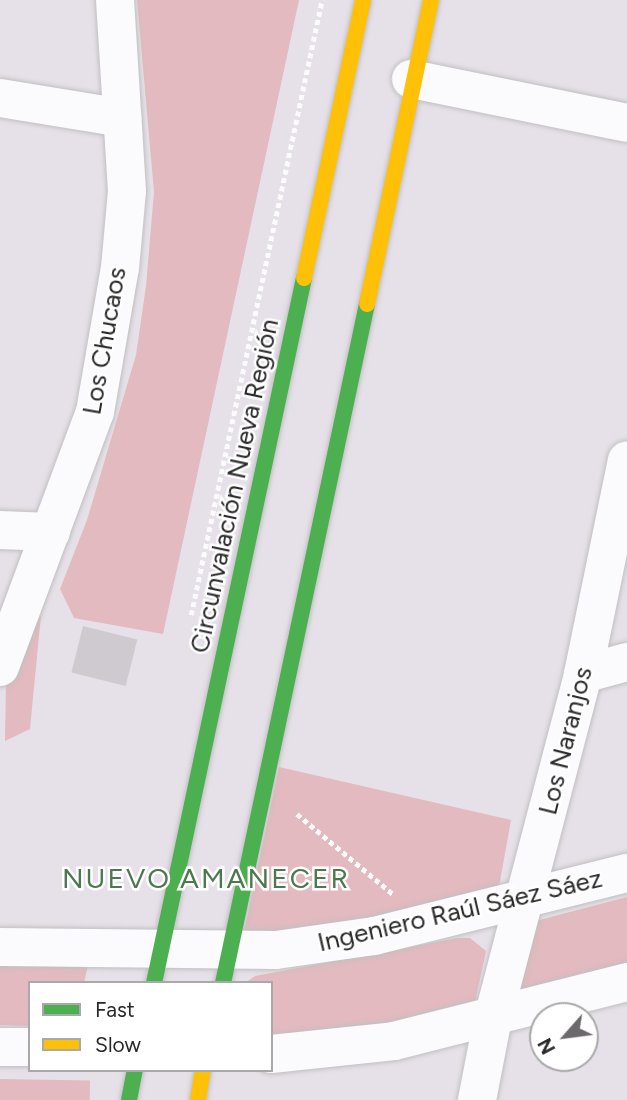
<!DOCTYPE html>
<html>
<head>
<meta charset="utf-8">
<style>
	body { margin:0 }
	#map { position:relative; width:627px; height:1100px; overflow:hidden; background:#e6e0e8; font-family:Figtree,sans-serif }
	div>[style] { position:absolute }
	.green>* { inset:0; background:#e2babf; transform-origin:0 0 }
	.building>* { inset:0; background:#cfcad0; transform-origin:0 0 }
	.path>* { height:4.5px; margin-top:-2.25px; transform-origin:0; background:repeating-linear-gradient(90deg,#fbfafc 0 5px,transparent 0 8.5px) }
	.roads { filter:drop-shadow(0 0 2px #c0c0c1) drop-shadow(0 0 2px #c0c0c1) }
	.street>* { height:38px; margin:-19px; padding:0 19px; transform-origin:19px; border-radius:19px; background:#fbfafc }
	.fast>* { height:16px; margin:-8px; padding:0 8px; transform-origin:8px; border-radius:8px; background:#4caf50 }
	.slow>* { height:16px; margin:-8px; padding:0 8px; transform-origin:8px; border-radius:8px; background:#ffc107 }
	span { translate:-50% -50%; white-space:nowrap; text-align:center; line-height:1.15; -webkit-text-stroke:5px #fff; paint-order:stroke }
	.street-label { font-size:26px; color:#292929 }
	.neighbourhood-label { font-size:28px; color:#4c7850; letter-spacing:2px }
	.legend { position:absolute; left:28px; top:981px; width:245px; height:91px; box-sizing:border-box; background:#fff; border:2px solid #a9a9a9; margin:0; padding:9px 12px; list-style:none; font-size:21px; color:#292929 }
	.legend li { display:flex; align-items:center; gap:14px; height:35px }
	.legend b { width:35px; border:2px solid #a9a9a9 }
	.north { position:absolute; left:529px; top:1002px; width:70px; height:70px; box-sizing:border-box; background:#fff; border:2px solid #a9a9a9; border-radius:50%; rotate:242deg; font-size:19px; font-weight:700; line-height:28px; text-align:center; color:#292929 }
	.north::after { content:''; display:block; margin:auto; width:24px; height:32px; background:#6b696c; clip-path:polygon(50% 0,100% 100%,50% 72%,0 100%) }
</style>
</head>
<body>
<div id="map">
	<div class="green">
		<div style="clip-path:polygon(137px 0,299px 0,163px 634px,74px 618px,60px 589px,87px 520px,136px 355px,146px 286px,154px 192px)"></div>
		<div style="clip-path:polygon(41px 615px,30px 729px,5px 741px,6px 683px)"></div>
		<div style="clip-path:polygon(279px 767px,511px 820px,497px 898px,242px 941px)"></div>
		<div style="clip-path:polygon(627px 897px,627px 968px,525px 993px,510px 990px,528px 923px)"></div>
		<div style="clip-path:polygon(457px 938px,470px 938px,486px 951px,474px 1007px,340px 1034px,271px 1039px,271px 983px,245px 983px,255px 976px)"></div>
		<div style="clip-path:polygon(0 961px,89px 961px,84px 983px,30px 983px,30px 1026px,0 1025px)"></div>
		<div style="left:0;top:1079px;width:90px;height:21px;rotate:1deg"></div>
	</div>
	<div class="building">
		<div style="left:83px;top:626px;width:56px;height:48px;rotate:14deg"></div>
	</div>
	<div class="path">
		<div style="left:191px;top:615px;width:629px;rotate:-77.98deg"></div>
		<div style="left:297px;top:814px;width:125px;rotate:39.8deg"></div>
	</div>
	<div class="roads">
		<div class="street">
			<div style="left:411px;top:79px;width:220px;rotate:11.5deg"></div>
			<div style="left:0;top:98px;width:124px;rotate:9.3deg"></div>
			<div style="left:0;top:530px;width:51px;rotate:2.2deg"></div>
			<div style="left:0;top:667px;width:272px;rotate:-69.6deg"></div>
			<div style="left:95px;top:412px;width:146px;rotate:-80.2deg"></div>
			<div style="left:120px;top:268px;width:77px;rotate:-84.8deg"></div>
			<div style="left:127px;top:191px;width:191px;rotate:-93.6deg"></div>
			<div style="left:583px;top:674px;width:46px;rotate:-15.3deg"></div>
			<div style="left:0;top:947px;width:276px;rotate:0.6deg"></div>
			<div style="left:276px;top:950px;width:99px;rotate:-8.1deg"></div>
			<div style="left:374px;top:936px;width:261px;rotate:-14deg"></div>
			<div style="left:0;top:1047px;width:30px"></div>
			<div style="left:271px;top:1054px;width:124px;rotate:-6deg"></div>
			<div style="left:394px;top:1041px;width:240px;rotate:-14.2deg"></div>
			<div style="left:477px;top:1100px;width:84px;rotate:-79deg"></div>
			<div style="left:493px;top:1018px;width:356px;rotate:-75.3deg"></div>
			<div style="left:583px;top:674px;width:218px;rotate:-78.4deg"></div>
		</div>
		<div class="fast">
			<div style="left:154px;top:983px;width:721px;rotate:-77.99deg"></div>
			<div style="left:223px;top:983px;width:694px;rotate:-78.03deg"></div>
			<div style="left:129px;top:1100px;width:31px;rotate:-79deg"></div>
		</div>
		<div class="slow">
			<div style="left:304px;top:278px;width:284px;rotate:-78deg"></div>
			<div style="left:367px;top:304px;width:311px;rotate:-78.1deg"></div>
			<div style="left:198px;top:1100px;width:30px;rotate:-81deg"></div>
		</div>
	</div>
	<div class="street-label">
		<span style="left:105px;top:341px;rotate:-80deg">Los Chucaos</span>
		<span style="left:235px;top:486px;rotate:-78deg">Circunvalación Nueva Región</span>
		<span style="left:566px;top:741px;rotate:-76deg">Los Naranjos</span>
		<span style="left:460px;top:911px;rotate:-13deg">Ingeniero Raúl Sáez Sáez</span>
	</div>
	<div class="neighbourhood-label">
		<span style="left:206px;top:878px">NUEVO AMANECER</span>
	</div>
	<ul class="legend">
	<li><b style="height:9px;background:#4caf50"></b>Fast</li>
	<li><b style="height:9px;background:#ffc107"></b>Slow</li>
	</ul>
	<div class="north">N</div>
</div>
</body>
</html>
